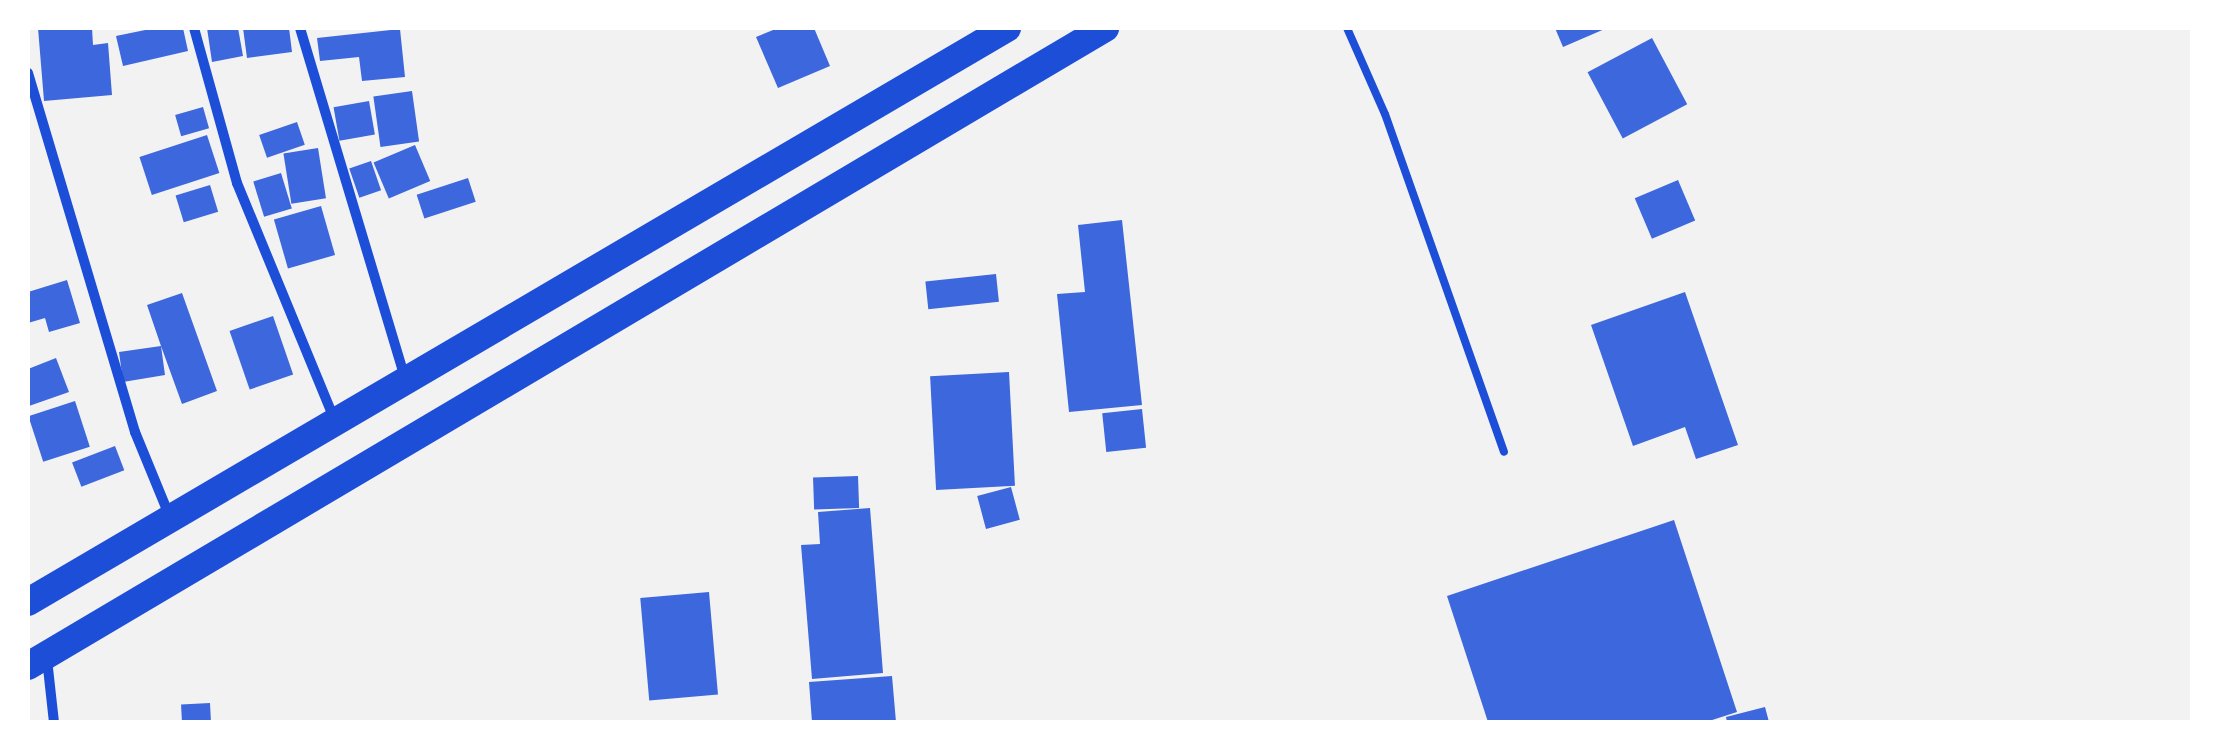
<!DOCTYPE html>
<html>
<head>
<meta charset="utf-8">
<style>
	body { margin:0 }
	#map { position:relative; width:2220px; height:750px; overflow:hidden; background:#f2f2f2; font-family:Montserrat,sans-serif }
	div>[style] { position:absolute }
	.building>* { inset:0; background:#3d67dc; transform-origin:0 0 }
	.service>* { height:8px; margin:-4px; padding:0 4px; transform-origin:4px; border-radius:4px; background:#1d4ed8 }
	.minor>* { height:10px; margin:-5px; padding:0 5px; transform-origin:5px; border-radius:5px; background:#1d4ed8 }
	.trunk>* { height:28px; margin:-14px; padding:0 14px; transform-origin:14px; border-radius:14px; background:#1d4ed8 }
	span { translate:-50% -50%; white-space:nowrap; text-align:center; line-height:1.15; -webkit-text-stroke:10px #fff; paint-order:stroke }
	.frame { position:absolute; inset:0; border:30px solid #fff; pointer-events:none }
</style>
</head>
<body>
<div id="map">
	<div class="building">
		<div style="clip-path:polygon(38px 28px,92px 28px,93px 45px,108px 43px,112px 95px,44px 101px)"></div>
		<div style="clip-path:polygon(155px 28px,183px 28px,188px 51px,123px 66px,116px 36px)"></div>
		<div style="clip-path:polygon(207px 28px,238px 28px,243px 56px,212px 62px)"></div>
		<div style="clip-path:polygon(243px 28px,289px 28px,292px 52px,247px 58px)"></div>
		<div style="clip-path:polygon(778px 28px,814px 28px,830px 66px,778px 88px,756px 37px)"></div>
		<div style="clip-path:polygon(1555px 28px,1607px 28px,1563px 47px)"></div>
		<div style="clip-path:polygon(400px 29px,405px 77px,362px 81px,359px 57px,320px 61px,317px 38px)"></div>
		<div style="left:1652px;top:38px;width:75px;height:73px;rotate:62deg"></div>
		<div style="left:412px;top:91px;width:51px;height:39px;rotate:82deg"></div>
		<div style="left:369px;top:101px;width:34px;height:36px;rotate:80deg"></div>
		<div style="left:203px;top:107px;width:22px;height:29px;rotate:74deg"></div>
		<div style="left:297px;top:122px;width:24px;height:40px;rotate:71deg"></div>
		<div style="left:207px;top:135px;width:40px;height:71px;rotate:72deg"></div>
		<div style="left:415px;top:145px;width:39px;height:45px;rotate:67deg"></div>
		<div style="left:318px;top:148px;width:51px;height:35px;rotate:81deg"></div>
		<div style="left:371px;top:161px;width:31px;height:23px;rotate:71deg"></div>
		<div style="left:281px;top:173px;width:37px;height:29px;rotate:73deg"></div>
		<div style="left:468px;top:178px;width:25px;height:54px;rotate:72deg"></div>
		<div style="left:1678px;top:180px;width:44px;height:47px;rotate:67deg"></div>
		<div style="left:210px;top:185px;width:28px;height:36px;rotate:73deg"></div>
		<div style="left:321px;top:206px;width:51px;height:49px;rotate:74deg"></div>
		<div style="clip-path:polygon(1122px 220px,1142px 405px,1069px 412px,1057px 294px,1085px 292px,1078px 225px)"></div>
		<div style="left:996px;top:274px;width:28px;height:71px;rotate:84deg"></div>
		<div style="clip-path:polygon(67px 280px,80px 323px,49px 332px,45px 318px,28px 323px,28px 292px)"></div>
		<div style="clip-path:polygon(1685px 292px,1738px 445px,1696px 459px,1685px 427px,1633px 446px,1591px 325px)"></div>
		<div style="clip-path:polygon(182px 293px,217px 391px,182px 404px,161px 346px,165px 375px,123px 382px,119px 352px,161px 346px,147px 305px)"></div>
		<div style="left:273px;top:316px;width:62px;height:46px;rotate:71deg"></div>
		<div style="clip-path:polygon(56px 358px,69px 392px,29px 406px,28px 369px)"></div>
		<div style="left:1009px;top:372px;width:114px;height:79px;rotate:87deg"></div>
		<div style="left:75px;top:401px;width:48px;height:49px;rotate:72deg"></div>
		<div style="left:1142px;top:409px;width:39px;height:40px;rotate:84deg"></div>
		<div style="left:115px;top:446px;width:26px;height:46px;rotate:69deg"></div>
		<div style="left:858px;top:476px;width:32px;height:45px;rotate:88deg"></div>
		<div style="left:1011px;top:487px;width:34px;height:35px;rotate:75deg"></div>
		<div style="clip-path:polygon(870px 508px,883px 673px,812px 679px,801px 545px,820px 544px,818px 512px)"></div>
		<div style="clip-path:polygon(1674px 520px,1737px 712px,1706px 722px,1488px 722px,1447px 596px)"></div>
		<div style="left:709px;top:592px;width:103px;height:69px;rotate:85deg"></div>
		<div style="clip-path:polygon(892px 676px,896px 722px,812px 722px,809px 682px)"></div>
		<div style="left:210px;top:703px;width:19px;height:29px;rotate:87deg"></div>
		<div style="clip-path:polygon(1765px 707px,1769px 722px,1727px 722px,1726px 717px)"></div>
	</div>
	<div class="service">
		<div style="left:1347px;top:28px;width:94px;rotate:66.2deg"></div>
		<div style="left:1385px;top:114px;width:358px;rotate:70.6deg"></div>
	</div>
	<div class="minor">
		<div style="left:194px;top:28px;width:161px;rotate:74.5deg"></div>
		<div style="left:237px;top:183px;width:257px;rotate:67.6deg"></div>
		<div style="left:300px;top:28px;width:366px;rotate:73.3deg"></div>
		<div style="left:28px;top:73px;width:375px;rotate:73.4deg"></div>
		<div style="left:135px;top:432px;width:90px;rotate:67.7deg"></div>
		<div style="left:47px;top:659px;width:63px;rotate:83.7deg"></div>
	</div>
	<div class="trunk">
		<div style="left:28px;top:602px;width:1135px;rotate:-30.38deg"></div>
		<div style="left:28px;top:666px;width:1252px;rotate:-30.64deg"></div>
	</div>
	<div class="frame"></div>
</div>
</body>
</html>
